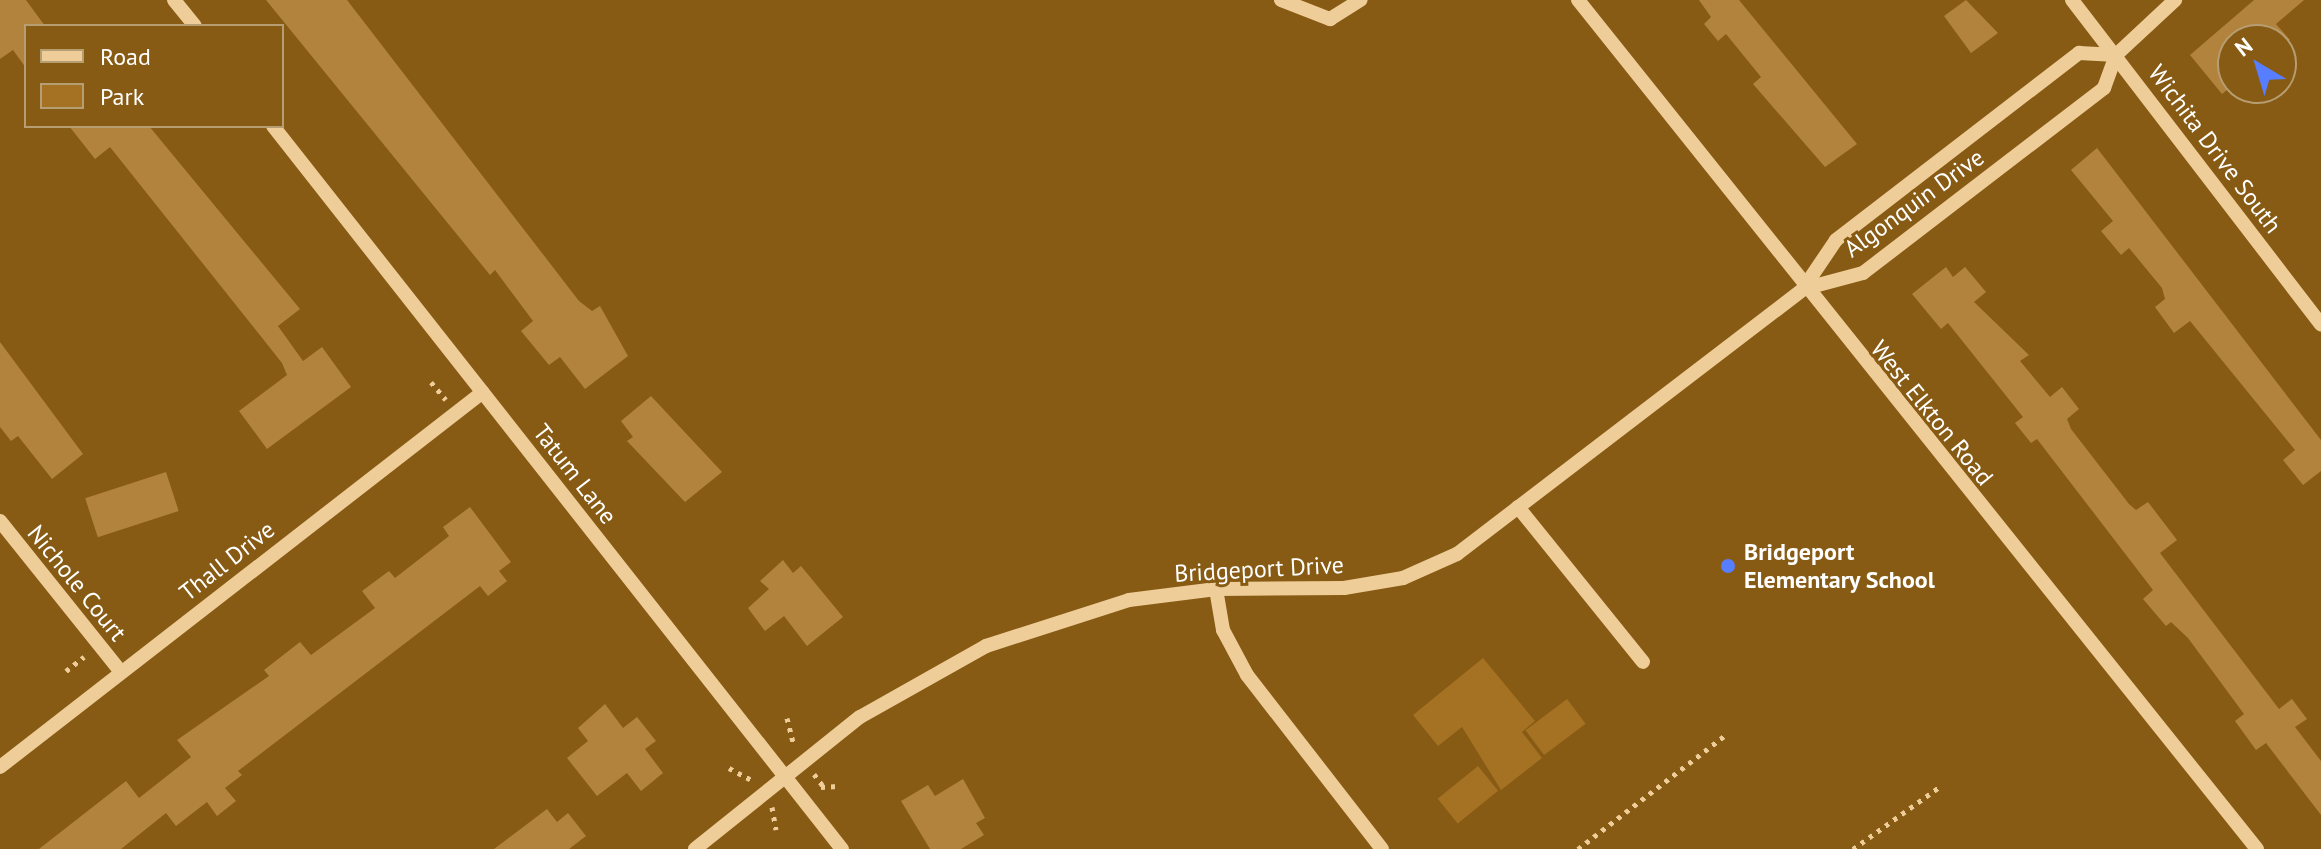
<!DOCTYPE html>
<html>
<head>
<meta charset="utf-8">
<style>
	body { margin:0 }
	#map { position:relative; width:2321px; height:849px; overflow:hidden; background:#875b14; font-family:"PT Sans",sans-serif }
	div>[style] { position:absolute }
	.green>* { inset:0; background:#a57123; transform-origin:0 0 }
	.building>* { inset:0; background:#b2833c; transform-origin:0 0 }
	.path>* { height:5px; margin-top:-2.5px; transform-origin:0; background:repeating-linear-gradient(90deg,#efcd99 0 4px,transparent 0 10px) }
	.minor>* { height:14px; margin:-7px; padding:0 7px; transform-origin:7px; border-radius:7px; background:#efcd99 }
	.dots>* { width:22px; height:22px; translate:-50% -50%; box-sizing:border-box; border:4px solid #875b14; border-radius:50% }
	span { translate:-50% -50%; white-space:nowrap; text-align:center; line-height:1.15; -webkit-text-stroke:6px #875b14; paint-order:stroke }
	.street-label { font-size:24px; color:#fff }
	.poi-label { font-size:24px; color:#fff; font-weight:700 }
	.left { translate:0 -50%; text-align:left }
	.legend { position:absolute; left:24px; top:24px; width:260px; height:104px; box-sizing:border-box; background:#875b14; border:2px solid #b79d72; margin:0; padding:10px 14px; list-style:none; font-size:24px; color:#fff }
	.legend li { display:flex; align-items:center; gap:16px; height:40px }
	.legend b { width:40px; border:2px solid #b79d72 }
	.north { position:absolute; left:2217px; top:24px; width:80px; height:80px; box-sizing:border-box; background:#875b14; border:2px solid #b79d72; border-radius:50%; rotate:322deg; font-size:22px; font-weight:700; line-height:32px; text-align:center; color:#fff }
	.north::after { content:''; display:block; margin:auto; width:28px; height:36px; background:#577eff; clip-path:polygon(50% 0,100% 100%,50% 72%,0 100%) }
</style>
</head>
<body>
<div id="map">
	<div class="green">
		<div style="clip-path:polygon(1483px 658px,1535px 721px,1522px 732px,1542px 758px,1501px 790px,1462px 727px,1438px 746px,1413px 715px)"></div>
		<div style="left:1567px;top:699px;width:31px;height:52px;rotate:53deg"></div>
		<div style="left:1478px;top:766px;width:32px;height:52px;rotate:51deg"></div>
	</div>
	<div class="building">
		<div style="clip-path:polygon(0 0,26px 0,45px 26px,26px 26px,26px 68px,13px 50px,0 59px)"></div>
		<div style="clip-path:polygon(266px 0,347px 0,579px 301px,592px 311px,600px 306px,628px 356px,585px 389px,560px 357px,549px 365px,521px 331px,533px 321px,495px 270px,490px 275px)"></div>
		<div style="clip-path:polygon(1699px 0,1739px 0,1857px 144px,1825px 167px,1753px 84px,1761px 77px,1726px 34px,1718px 41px,1704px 24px,1711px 17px)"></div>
		<div style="clip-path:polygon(1966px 0,1998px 33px,1971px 53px,1944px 16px)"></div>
		<div style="clip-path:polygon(2254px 0,2304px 0,2276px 24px,2290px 40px,2233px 40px,2233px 85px,2222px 94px,2190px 55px)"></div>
		<div style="clip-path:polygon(69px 126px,149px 126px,300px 309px,278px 326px,303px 361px,322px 347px,351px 387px,267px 449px,239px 411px,287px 375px,282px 363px,110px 147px,95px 159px)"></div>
		<div style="clip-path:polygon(2097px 148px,2321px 440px,2321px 471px,2303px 485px,2283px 460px,2295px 450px,2190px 321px,2174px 333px,2155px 307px,2165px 299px,2162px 288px,2129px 248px,2121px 255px,2101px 231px,2113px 221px,2071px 170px)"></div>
		<div style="clip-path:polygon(1946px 267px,1953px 277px,1965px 267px,1986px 292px,1974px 302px,2029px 355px,2020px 361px,2050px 397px,2062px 387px,2079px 409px,2067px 419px,2071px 429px,2129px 504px,2136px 510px,2148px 502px,2177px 540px,2160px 553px,2279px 709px,2292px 699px,2307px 719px,2295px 727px,2321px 761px,2321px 815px,2266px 743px,2256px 750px,2235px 721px,2244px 714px,2188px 638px,2171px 622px,2166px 626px,2143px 599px,2153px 590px,2037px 439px,2031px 443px,2015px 423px,2023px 417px,1948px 323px,1941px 329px,1912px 294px)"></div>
		<div style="clip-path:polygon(0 342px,83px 454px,52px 479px,18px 436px,11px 441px,0 427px)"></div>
		<div style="clip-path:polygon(651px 396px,722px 472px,685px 502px,627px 441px,633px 437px,621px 421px)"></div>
		<div style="left:166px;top:472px;width:41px;height:85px;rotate:72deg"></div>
		<div style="clip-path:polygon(470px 507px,511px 562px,499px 571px,507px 581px,488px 596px,480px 586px,238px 771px,242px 775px,225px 788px,236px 801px,217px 816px,207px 802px,176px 826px,166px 813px,121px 849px,39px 849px,126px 781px,139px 798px,191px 757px,177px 740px,269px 676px,264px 670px,300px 642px,311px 655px,375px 608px,362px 591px,389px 571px,395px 578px,449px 536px,443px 527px)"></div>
		<div style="clip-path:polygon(783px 560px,793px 573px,801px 566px,843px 617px,807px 646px,784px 616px,765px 631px,748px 608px,769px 589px,760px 581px)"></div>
		<div style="clip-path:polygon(605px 704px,623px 728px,637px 717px,656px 741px,645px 749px,663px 773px,641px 791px,627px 773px,597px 796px,567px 758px,588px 741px,578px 728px)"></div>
		<div style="clip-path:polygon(963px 779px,985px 818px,976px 823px,984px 835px,961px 849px,930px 849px,901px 801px,928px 785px,935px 796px)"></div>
		<div style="clip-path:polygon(547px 809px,557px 822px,568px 813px,586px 836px,569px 849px,494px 849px)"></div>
	</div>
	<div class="path">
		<div style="left:431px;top:382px;width:23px;rotate:50deg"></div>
		<div style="left:66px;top:671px;width:23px;rotate:-38deg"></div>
		<div style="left:787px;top:718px;width:29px;rotate:76deg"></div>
		<div style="left:729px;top:768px;width:26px;rotate:28deg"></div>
		<div style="left:814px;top:774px;width:15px;rotate:53deg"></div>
		<div style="left:821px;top:787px;width:17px;rotate:-3deg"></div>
		<div style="left:772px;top:807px;width:23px;rotate:80deg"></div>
		<div style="left:1578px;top:849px;width:188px;rotate:-37.7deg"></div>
		<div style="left:1853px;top:849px;width:105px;rotate:-35.7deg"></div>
	</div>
	<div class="minor">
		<div style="left:174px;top:0;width:33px;rotate:51deg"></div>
		<div style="left:1281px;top:0;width:53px;rotate:21.2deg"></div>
		<div style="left:1330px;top:19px;width:36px;rotate:-32deg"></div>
		<div style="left:1578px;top:0;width:1087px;rotate:51.35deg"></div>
		<div style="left:2072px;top:0;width:409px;rotate:52.5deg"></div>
		<div style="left:273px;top:126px;width:920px;rotate:51.8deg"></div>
		<div style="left:1803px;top:289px;width:62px;rotate:-14.9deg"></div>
		<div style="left:1863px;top:273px;width:304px;rotate:-37.5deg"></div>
		<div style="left:2104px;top:88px;width:35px;rotate:-70deg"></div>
		<div style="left:2116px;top:55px;width:81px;rotate:-43deg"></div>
		<div style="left:1518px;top:507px;width:199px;rotate:51.1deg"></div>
		<div style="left:0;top:521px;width:192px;rotate:51.3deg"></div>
		<div style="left:1216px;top:589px;width:42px;rotate:80.3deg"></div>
		<div style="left:1223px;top:630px;width:51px;rotate:61.9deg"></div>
		<div style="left:1247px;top:675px;width:220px;rotate:52.2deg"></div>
		<div style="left:0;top:767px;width:611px;rotate:-37.83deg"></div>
		<div style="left:695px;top:849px;width:211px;rotate:-38.7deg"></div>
		<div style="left:860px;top:717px;width:145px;rotate:-29.4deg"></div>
		<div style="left:986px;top:646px;width:150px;rotate:-17.8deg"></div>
		<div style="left:1129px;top:600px;width:88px;rotate:-7.2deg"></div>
		<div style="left:1216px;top:589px;width:128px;rotate:-0.4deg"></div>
		<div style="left:1344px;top:588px;width:60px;rotate:-9.6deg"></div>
		<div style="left:1403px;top:578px;width:59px;rotate:-24deg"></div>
		<div style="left:1457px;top:554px;width:436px;rotate:-37.4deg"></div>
		<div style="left:1803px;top:289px;width:59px;rotate:-56deg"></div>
		<div style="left:1836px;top:240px;width:307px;rotate:-37.6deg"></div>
		<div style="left:2079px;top:53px;width:37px;rotate:3deg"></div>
	</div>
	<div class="dots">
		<div style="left:1728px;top:566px;background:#577eff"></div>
	</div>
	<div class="street-label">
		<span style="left:2215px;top:149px;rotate:53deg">Wichita Drive South</span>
		<span style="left:1914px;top:203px;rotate:-36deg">Algonquin Drive</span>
		<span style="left:1932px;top:413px;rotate:51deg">West Elkton Road</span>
		<span style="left:575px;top:474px;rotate:52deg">Tatum Lane</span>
		<span style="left:227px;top:561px;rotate:-38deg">Thall Drive</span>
		<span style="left:1259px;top:569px;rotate:-3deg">Bridgeport Drive</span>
		<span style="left:77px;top:583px;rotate:51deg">Nichole Court</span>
	</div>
	<div class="poi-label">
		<span class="left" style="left:1744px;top:566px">Bridgeport<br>Elementary School</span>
	</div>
	<ul class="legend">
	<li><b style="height:10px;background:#efcd99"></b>Road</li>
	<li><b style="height:22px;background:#a57123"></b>Park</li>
	</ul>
	<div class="north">N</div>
</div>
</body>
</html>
